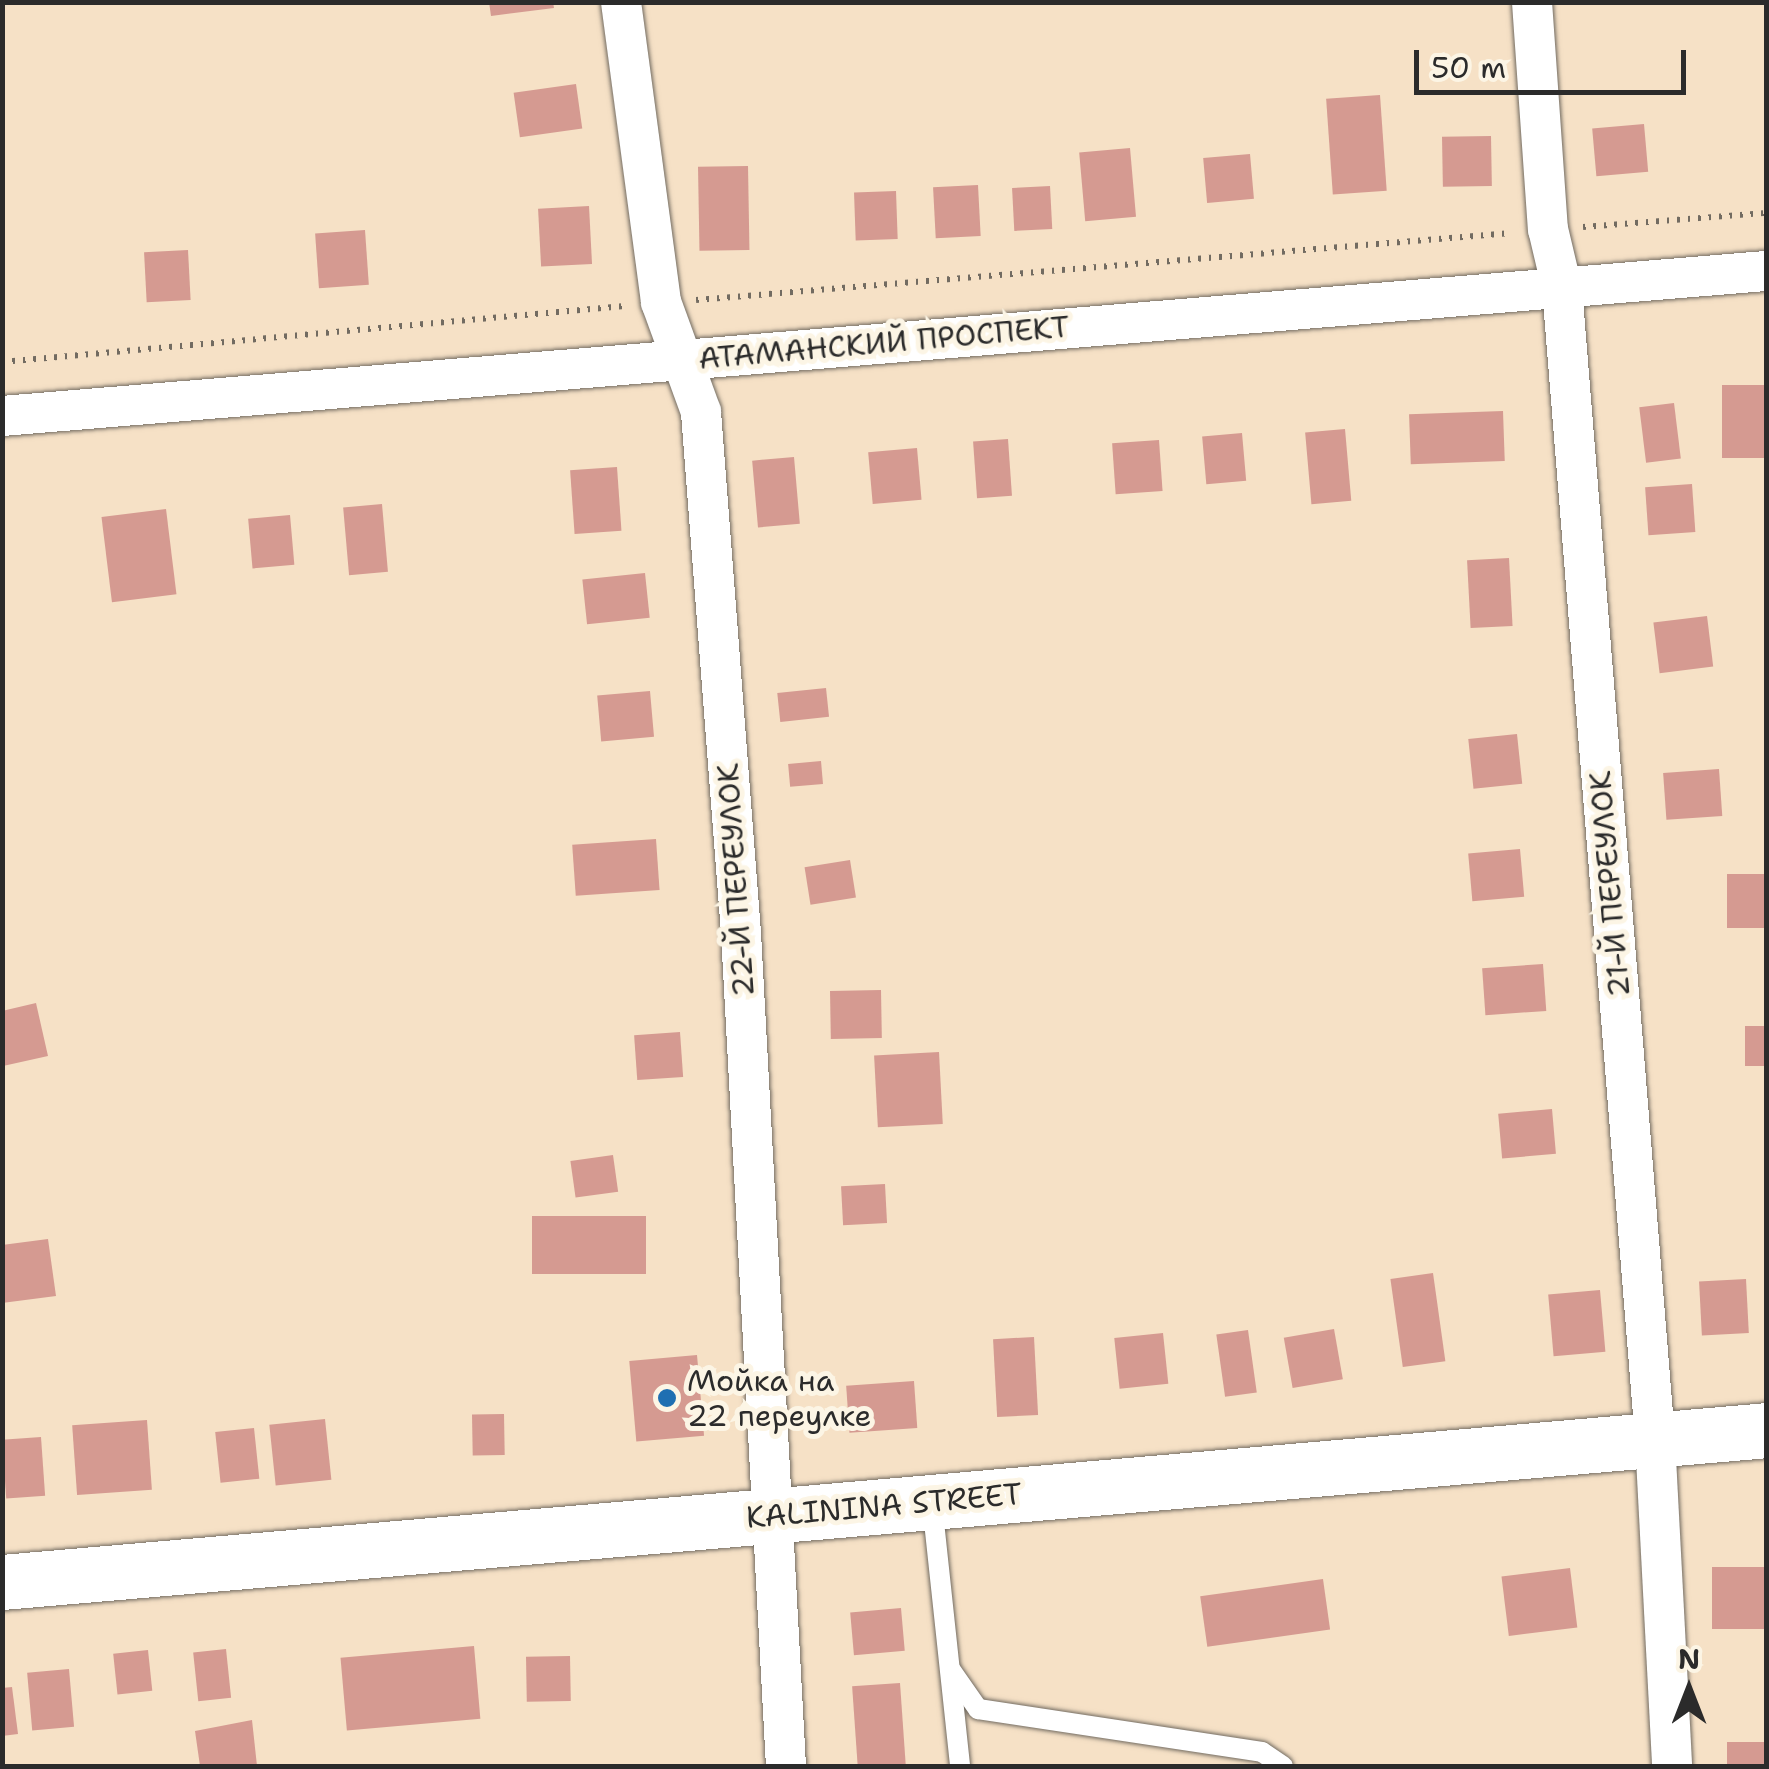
<!DOCTYPE html>
<html>
<head>
<meta charset="utf-8">
<style>
	body { margin:0 }
	#map { position:relative; width:1769px; height:1769px; overflow:hidden; background:#f6e1c6; font-family:"Shantell Sans",sans-serif }
	div>[style] { position:absolute }
	.building>* { inset:0; background:#d59a91; transform-origin:0 0 }
	.path>* { height:6px; margin-top:-3px; transform-origin:0; background:repeating-linear-gradient(90deg,#726b61 0 2.5px,transparent 0 10.5px) }
	.roads { filter:drop-shadow(0 0 2px #726b61) drop-shadow(0 0 2px #726b61) }
	.service>* { height:20px; margin:-10px; padding:0 10px; transform-origin:10px; border-radius:10px; background:#fff }
	.minor>* { height:40px; margin:-20px; padding:0 20px; transform-origin:20px; border-radius:20px; background:#fff }
	.secondary>* { height:55px; margin:-27.5px; padding:0 27.5px; transform-origin:27.5px; border-radius:27.5px; background:#fff }
	.dots>* { width:28px; height:28px; translate:-50% -50%; box-sizing:border-box; border:5px solid #fcf5e5; border-radius:50% }
	span { translate:-50% -50%; white-space:nowrap; text-align:center; line-height:1.15; -webkit-text-stroke:10px #fcf5e5; paint-order:stroke }
	.street-label { font-size:30px; color:#2b2b2b }
	.poi-label { font-size:30px; color:#2b2b2b }
	.left { translate:0 -50%; text-align:left }
	.frame { position:absolute; inset:0; border:5px solid #2b2b2b; pointer-events:none }
	.north { position:absolute; left:1639px; top:1639px; width:100px; height:100px; -webkit-text-stroke:8px #fcf5e5; paint-order:stroke; rotate:0deg; font-size:28px; font-weight:700; line-height:40px; text-align:center; color:#2b2b2b }
	.north::after { content:''; display:block; margin:auto; width:35px; height:45px; background:#2b2b2b; clip-path:polygon(50% 0,100% 100%,50% 72%,0 100%) }
	.scale { position:absolute; left:1414px; top:50px; width:272px; height:45px; box-sizing:border-box; border:5px solid #2b2b2b; border-top:0; padding-left:12px; font-size:30px; line-height:35px; white-space:nowrap; color:#2b2b2b; -webkit-text-stroke:8px #fcf5e5; paint-order:stroke }
</style>
</head>
<body>
<div id="map">
	<div class="building">
		<div style="clip-path:polygon(489px 2px,553px 2px,554px 8px,491px 16px)"></div>
		<div style="left:576px;top:84px;width:45px;height:63px;rotate:82deg"></div>
		<div style="left:1380px;top:95px;width:96px;height:54px;rotate:86deg"></div>
		<div style="left:1644px;top:124px;width:48px;height:52px;rotate:85deg"></div>
		<div style="left:1491px;top:136px;width:50px;height:49px;rotate:89deg"></div>
		<div style="left:1130px;top:148px;width:69px;height:51px;rotate:85deg"></div>
		<div style="left:1250px;top:154px;width:45px;height:47px;rotate:85deg"></div>
		<div style="left:748px;top:166px;width:84px;height:50px;rotate:89deg"></div>
		<div style="left:978px;top:185px;width:51px;height:45px;rotate:87deg"></div>
		<div style="left:1050px;top:186px;width:43px;height:38px;rotate:87deg"></div>
		<div style="left:896px;top:191px;width:48px;height:42px;rotate:88deg"></div>
		<div style="left:589px;top:206px;width:58px;height:51px;rotate:87deg"></div>
		<div style="left:365px;top:230px;width:55px;height:50px;rotate:86deg"></div>
		<div style="left:188px;top:250px;width:50px;height:44px;rotate:87deg"></div>
		<div style="left:1766px;top:385px;width:73px;height:44px;rotate:90deg"></div>
		<div style="left:1674px;top:403px;width:56px;height:35px;rotate:83deg"></div>
		<div style="left:1503px;top:411px;width:50px;height:94px;rotate:88deg"></div>
		<div style="left:1345px;top:429px;width:72px;height:40px;rotate:85deg"></div>
		<div style="left:1242px;top:433px;width:48px;height:40px;rotate:85deg"></div>
		<div style="left:1008px;top:439px;width:57px;height:35px;rotate:86deg"></div>
		<div style="left:1159px;top:440px;width:51px;height:47px;rotate:86deg"></div>
		<div style="left:917px;top:448px;width:52px;height:49px;rotate:85deg"></div>
		<div style="left:794px;top:457px;width:67px;height:42px;rotate:85deg"></div>
		<div style="left:617px;top:467px;width:64px;height:47px;rotate:86deg"></div>
		<div style="left:1692px;top:484px;width:48px;height:47px;rotate:86deg"></div>
		<div style="left:382px;top:504px;width:68px;height:39px;rotate:85deg"></div>
		<div style="left:166px;top:509px;width:86px;height:65px;rotate:83deg"></div>
		<div style="left:290px;top:515px;width:50px;height:42px;rotate:85deg"></div>
		<div style="left:1509px;top:558px;width:68px;height:42px;rotate:87deg"></div>
		<div style="left:645px;top:573px;width:45px;height:63px;rotate:84deg"></div>
		<div style="left:1707px;top:616px;width:51px;height:54px;rotate:83deg"></div>
		<div style="left:826px;top:688px;width:29px;height:49px;rotate:84deg"></div>
		<div style="left:650px;top:691px;width:46px;height:53px;rotate:85deg"></div>
		<div style="left:1517px;top:734px;width:50px;height:49px;rotate:84deg"></div>
		<div style="left:821px;top:761px;width:23px;height:33px;rotate:85deg"></div>
		<div style="left:1719px;top:769px;width:47px;height:56px;rotate:86deg"></div>
		<div style="left:656px;top:839px;width:51px;height:84px;rotate:86deg"></div>
		<div style="left:1520px;top:849px;width:48px;height:52px;rotate:85deg"></div>
		<div style="left:850px;top:860px;width:38px;height:46px;rotate:81deg"></div>
		<div style="left:1727px;top:874px;width:39px;height:54px"></div>
		<div style="left:1543px;top:964px;width:47px;height:61px;rotate:86deg"></div>
		<div style="left:881px;top:990px;width:48px;height:51px;rotate:89deg"></div>
		<div style="clip-path:polygon(36px 1003px,48px 1056px,3px 1066px,2px 1011px)"></div>
		<div style="left:1766px;top:1026px;width:40px;height:21px;rotate:90deg"></div>
		<div style="left:680px;top:1032px;width:45px;height:46px;rotate:86deg"></div>
		<div style="left:939px;top:1052px;width:72px;height:65px;rotate:87deg"></div>
		<div style="left:1552px;top:1109px;width:45px;height:54px;rotate:85deg"></div>
		<div style="left:613px;top:1155px;width:37px;height:43px;rotate:82deg"></div>
		<div style="left:885px;top:1184px;width:39px;height:44px;rotate:87deg"></div>
		<div style="left:532px;top:1216px;width:114px;height:58px"></div>
		<div style="clip-path:polygon(48px 1239px,56px 1296px,2px 1303px,2px 1245px)"></div>
		<div style="left:1433px;top:1273px;width:89px;height:43px;rotate:82deg"></div>
		<div style="left:1746px;top:1279px;width:54px;height:47px;rotate:87deg"></div>
		<div style="left:1600px;top:1290px;width:62px;height:52px;rotate:85deg"></div>
		<div style="left:1334px;top:1329px;width:51px;height:51px;rotate:80deg"></div>
		<div style="left:1248px;top:1330px;width:63px;height:32px;rotate:82deg"></div>
		<div style="left:1163px;top:1333px;width:51px;height:49px;rotate:84deg"></div>
		<div style="left:1034px;top:1337px;width:78px;height:41px;rotate:87deg"></div>
		<div style="left:697px;top:1355px;width:81px;height:68px;rotate:85deg"></div>
		<div style="left:914px;top:1381px;width:47px;height:68px;rotate:86deg"></div>
		<div style="left:504px;top:1414px;width:41px;height:32px;rotate:89deg"></div>
		<div style="left:325px;top:1419px;width:61px;height:56px;rotate:84deg"></div>
		<div style="left:147px;top:1420px;width:70px;height:75px;rotate:86deg"></div>
		<div style="left:254px;top:1428px;width:51px;height:39px;rotate:84deg"></div>
		<div style="left:41px;top:1437px;width:59px;height:39px;rotate:86deg"></div>
		<div style="left:1766px;top:1567px;width:62px;height:54px;rotate:90deg"></div>
		<div style="left:1570px;top:1568px;width:60px;height:69px;rotate:83deg"></div>
		<div style="left:1323px;top:1579px;width:51px;height:124px;rotate:82deg"></div>
		<div style="left:901px;top:1608px;width:43px;height:51px;rotate:85deg"></div>
		<div style="left:474px;top:1646px;width:73px;height:134px;rotate:85deg"></div>
		<div style="left:226px;top:1649px;width:49px;height:33px;rotate:84deg"></div>
		<div style="left:148px;top:1650px;width:41px;height:35px;rotate:84deg"></div>
		<div style="left:570px;top:1656px;width:45px;height:44px;rotate:89deg"></div>
		<div style="left:69px;top:1669px;width:58px;height:42px;rotate:85deg"></div>
		<div style="left:900px;top:1683px;width:83px;height:48px;rotate:86deg"></div>
		<div style="clip-path:polygon(12px 1687px,18px 1734px,2px 1736px,2px 1688px)"></div>
		<div style="clip-path:polygon(252px 1720px,257px 1766px,200px 1766px,195px 1731px)"></div>
		<div style="left:1766px;top:1742px;width:24px;height:39px;rotate:90deg"></div>
	</div>
	<div class="path">
		<div style="left:1583px;top:227px;width:184px;rotate:-4.4deg"></div>
		<div style="left:696px;top:300px;width:818px;rotate:-4.7deg"></div>
		<div style="left:2px;top:362px;width:625px;rotate:-5.14deg"></div>
	</div>
	<div class="roads">
		<div class="service">
			<div style="left:932px;top:1503px;width:264px;rotate:83.9deg"></div>
			<div style="left:950px;top:1669px;width:49px;rotate:55deg"></div>
			<div style="left:978px;top:1709px;width:287px;rotate:8.6deg"></div>
			<div style="left:1262px;top:1752px;width:25px;rotate:34deg"></div>
		</div>
		<div class="minor">
			<div style="left:621px;top:2px;width:303px;rotate:82.4deg"></div>
			<div style="left:661px;top:302px;width:117px;rotate:70deg"></div>
			<div style="left:701px;top:412px;width:523px;rotate:85.61deg"></div>
			<div style="left:741px;top:933px;width:834px;rotate:86.91deg"></div>
			<div style="left:1532px;top:2px;width:228px;rotate:86deg"></div>
			<div style="left:1548px;top:229px;width:61px;rotate:76.7deg"></div>
			<div style="left:1562px;top:288px;width:1155px;rotate:85.38deg"></div>
			<div style="left:1655px;top:1439px;width:327px;rotate:87deg"></div>
			<div style="left:2px;top:416px;width:1770px;rotate:-4.7deg"></div>
		</div>
		<div class="secondary">
			<div style="left:2px;top:1582px;width:1771px;rotate:-4.92deg"></div>
		</div>
	</div>
	<div class="dots">
		<div style="left:667px;top:1398px;background:#1f6fb2"></div>
	</div>
	<div class="street-label">
		<span style="left:884px;top:343px;rotate:-5deg">АТАМАНСКИЙ ПРОСПЕКТ</span>
		<span style="left:736px;top:880px;rotate:-94deg">22-Й ПЕРЕУЛОК</span>
		<span style="left:1610px;top:884px;rotate:-95deg">21-Й ПЕРЕУЛОК</span>
		<span style="left:884px;top:1506px;rotate:-5deg">KALININA STREET</span>
	</div>
	<div class="poi-label">
		<span class="left" style="left:687px;top:1398px">Мойка на<br>22 переулке</span>
	</div>
	<div class="frame"></div>
	<div class="north">N</div>
	<div class="scale">50 m</div>
</div>
</body>
</html>
